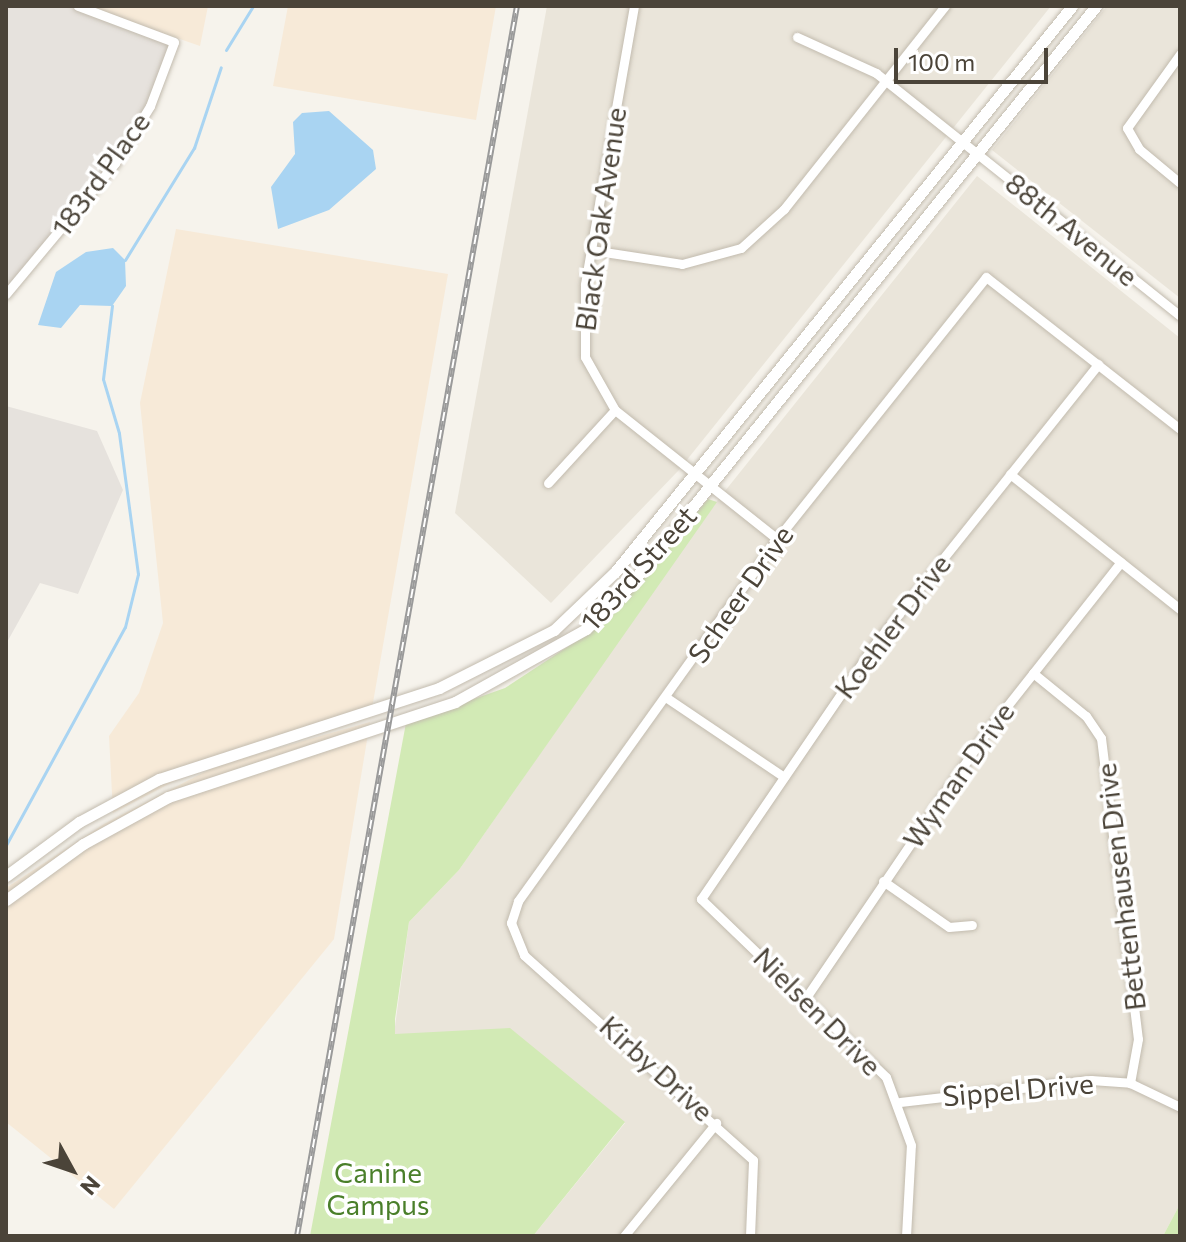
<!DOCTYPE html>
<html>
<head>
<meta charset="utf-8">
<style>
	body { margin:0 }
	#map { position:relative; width:1186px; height:1242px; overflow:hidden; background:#f6f3ec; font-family:Commissioner,sans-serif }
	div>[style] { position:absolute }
	.residential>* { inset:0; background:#eae5da }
	.commercial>* { inset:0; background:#f7ead8 }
	.industrial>* { inset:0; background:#e6e2dd }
	.green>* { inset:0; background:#d2eab5 }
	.water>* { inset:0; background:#a9d4f2 }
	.stream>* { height:3px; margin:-1.5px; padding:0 1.5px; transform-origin:1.5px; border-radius:1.5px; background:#a9d4f2 }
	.roads { filter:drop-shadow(0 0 2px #c2bbae) drop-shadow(0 0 2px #c2bbae) }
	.minor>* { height:9px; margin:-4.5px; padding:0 4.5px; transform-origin:4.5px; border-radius:4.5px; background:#fff }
	.tertiary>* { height:11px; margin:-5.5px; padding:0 5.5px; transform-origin:5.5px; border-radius:5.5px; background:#fff }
	.rail>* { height:6px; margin-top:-3px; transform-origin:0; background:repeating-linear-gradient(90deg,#fff 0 9px,#9a9a9a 0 18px); box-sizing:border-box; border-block:2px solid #9a9a9a }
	span { translate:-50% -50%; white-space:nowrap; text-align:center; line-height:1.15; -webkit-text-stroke:7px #fff; paint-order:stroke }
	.street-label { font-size:28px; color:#4b4439 }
	.park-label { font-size:28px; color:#4a7f2a }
	.frame { position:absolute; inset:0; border:8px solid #4b4439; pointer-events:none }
	.north { position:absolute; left:32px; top:1130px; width:80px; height:80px; -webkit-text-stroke:6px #fff; paint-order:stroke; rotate:130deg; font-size:22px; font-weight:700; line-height:32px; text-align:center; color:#4b4439 }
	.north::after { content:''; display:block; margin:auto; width:28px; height:36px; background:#4b4439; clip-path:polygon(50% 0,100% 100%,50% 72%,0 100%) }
	.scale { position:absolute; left:894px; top:48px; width:154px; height:36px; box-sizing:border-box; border:4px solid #4b4439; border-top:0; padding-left:10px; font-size:24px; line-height:28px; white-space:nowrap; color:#4b4439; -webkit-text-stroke:6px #fff; paint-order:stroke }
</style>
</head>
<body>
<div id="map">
	<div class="residential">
		<div style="clip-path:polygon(547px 6px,1051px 6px,678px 471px,551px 603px,455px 513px)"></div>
		<div style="clip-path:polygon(1107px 6px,1180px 6px,1180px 298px,992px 150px)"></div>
		<div style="clip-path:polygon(977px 176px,1180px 338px,1180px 1204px,1163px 1236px,533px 1236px,625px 1123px,394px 1034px,409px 922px,459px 870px,709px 511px)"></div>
	</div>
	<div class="commercial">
		<div style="clip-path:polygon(85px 6px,208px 6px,200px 46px)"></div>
		<div style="clip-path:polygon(288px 6px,496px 6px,476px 120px,273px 86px)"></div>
		<div style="clip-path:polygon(176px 229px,448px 274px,371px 714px,215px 760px,113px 813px,109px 736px,139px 693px,163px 623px,140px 403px)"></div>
		<div style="clip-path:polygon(370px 722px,334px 939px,114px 1209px,6px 1122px,6px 888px,104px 824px,218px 765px)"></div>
	</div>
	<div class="industrial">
		<div style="clip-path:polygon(6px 6px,66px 6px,176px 47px,159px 99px,117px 166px,6px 300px)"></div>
		<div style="clip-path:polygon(6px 406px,97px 431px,123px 490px,78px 594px,40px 583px,6px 644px)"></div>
	</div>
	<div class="green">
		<div style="clip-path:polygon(708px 499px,717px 502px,459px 870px,409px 922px,395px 1019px,395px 1034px,510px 1028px,625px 1122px,533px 1236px,310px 1236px,406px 723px,505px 688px,581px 638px,625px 601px)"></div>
		<div style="clip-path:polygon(1180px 1204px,1180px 1236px,1163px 1236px)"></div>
	</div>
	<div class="water">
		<div style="clip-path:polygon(329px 111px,373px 150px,376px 169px,329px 210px,278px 229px,271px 187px,295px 154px,293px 122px,302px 113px)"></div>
		<div style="clip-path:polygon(113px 248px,125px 260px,126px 286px,112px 306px,80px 305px,61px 328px,38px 325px,56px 272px,86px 252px)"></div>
	</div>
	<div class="stream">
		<div style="left:226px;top:50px;width:52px;rotate:-58.5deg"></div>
		<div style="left:125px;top:260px;width:132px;rotate:-58.4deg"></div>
		<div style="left:194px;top:148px;width:85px;rotate:-71.6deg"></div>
		<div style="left:6px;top:845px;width:248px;rotate:-61.4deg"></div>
		<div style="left:125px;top:627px;width:55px;rotate:-76.2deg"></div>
		<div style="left:138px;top:574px;width:142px;rotate:-97.7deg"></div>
		<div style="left:119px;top:433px;width:56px;rotate:-106.5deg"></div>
		<div style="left:103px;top:379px;width:74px;rotate:-83deg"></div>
	</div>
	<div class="roads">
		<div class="minor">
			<div style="left:634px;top:6px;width:283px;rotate:100deg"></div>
			<div style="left:585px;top:285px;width:72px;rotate:90deg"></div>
			<div style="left:585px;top:357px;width:61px;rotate:60.5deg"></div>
			<div style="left:615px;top:410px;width:207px;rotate:38.5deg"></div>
			<div style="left:797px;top:37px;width:87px;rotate:24.5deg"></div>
			<div style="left:876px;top:73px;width:389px;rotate:38.6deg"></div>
			<div style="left:1180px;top:54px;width:91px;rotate:125.6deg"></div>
			<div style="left:1127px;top:128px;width:24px;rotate:60deg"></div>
			<div style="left:1139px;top:149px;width:53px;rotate:39.7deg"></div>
			<div style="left:591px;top:250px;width:92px;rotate:8.7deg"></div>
			<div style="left:682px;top:264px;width:61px;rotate:-15.2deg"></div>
			<div style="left:741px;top:248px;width:58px;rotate:-42.2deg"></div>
			<div style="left:784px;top:209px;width:259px;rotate:-51.6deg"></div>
			<div style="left:6px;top:294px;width:170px;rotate:-50.2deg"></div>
			<div style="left:115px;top:163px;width:67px;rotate:-58.4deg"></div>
			<div style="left:150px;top:106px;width:68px;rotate:-69.4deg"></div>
			<div style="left:174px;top:42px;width:103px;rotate:-159.4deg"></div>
			<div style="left:1010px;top:474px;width:217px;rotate:38.5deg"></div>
			<div style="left:548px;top:483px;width:99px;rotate:-47.5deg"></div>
			<div style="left:1033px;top:673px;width:68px;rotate:39.1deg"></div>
			<div style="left:1086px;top:716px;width:27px;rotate:56deg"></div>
			<div style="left:1101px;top:738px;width:303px;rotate:83deg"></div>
			<div style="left:1138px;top:1039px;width:45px;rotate:100.3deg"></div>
			<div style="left:667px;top:698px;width:141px;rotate:34deg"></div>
			<div style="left:883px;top:881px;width:80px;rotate:34.9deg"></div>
			<div style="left:949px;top:927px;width:23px;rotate:-5deg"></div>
			<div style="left:807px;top:996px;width:317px;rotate:-55.8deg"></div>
			<div style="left:985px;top:734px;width:219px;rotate:-51.7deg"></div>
			<div style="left:900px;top:1102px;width:192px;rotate:-6.6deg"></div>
			<div style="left:1091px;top:1080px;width:39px;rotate:4deg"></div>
			<div style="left:1130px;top:1083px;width:55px;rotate:25.6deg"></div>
			<div style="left:624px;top:1236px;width:146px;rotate:-50.8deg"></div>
			<div style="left:750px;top:1236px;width:76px;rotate:-87.7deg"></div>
			<div style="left:753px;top:1160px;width:307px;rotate:-138.2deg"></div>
			<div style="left:524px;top:955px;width:35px;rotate:-112deg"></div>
			<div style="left:511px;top:923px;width:23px;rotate:-72deg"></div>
			<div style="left:518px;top:901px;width:445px;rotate:-54.4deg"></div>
			<div style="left:777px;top:539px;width:335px;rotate:-51.4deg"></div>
			<div style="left:986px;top:277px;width:246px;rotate:38.1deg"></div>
			<div style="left:906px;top:1236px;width:91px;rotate:-86.9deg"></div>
			<div style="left:911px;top:1145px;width:72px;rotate:-110.2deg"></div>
			<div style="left:886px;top:1077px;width:257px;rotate:-136.1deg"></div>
			<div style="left:701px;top:899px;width:314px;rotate:-55.7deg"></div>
			<div style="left:878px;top:640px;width:353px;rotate:-51.4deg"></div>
		</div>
		<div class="tertiary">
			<div style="left:6px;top:876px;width:91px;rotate:-36.5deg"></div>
			<div style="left:79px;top:822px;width:91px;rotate:-28.3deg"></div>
			<div style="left:159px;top:779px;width:294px;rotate:-18deg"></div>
			<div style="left:439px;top:688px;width:129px;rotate:-26.8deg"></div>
			<div style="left:554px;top:630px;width:84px;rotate:-43.6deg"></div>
			<div style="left:615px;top:572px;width:727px;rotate:-51.08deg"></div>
			<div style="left:6px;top:900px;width:95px;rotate:-36deg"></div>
			<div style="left:83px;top:844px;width:97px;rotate:-28.9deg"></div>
			<div style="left:168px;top:797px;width:302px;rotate:-18.3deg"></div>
			<div style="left:455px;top:702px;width:150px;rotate:-29.1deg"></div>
			<div style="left:586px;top:629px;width:54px;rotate:-44.3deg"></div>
			<div style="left:625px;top:591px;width:751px;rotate:-51.16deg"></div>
		</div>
	</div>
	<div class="rail">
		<div style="left:297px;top:1236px;width:1250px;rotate:-79.86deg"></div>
	</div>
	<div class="street-label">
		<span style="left:100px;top:174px;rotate:-54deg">183rd Place</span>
		<span style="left:600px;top:219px;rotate:-82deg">Black Oak Avenue</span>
		<span style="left:1072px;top:229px;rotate:39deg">88th Avenue</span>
		<span style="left:638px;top:568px;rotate:-48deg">183rd Street</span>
		<span style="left:740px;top:594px;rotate:-55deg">Scheer Drive</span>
		<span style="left:892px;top:626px;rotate:-53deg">Koehler Drive</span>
		<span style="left:958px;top:775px;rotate:-55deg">Wyman Drive</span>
		<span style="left:1120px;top:887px;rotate:-97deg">Bettenhausen Drive</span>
		<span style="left:818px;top:1011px;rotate:45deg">Nielsen Drive</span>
		<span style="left:657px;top:1068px;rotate:42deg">Kirby Drive</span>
		<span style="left:1018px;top:1089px;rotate:-5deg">Sippel Drive</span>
	</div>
	<div class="park-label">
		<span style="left:378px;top:1188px">Canine<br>Campus</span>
	</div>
	<div class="frame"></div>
	<div class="north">N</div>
	<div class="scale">100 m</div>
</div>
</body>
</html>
